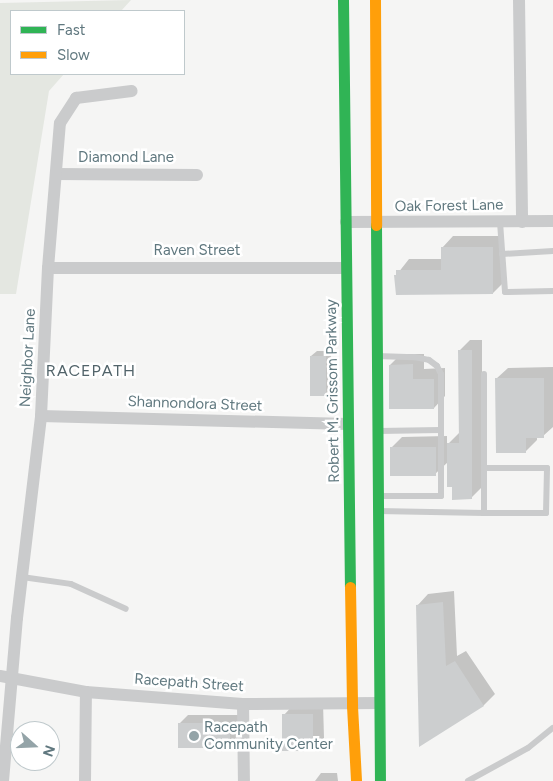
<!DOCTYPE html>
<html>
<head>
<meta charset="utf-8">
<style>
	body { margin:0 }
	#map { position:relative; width:553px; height:781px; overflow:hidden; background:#f5f5f4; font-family:Figtree,sans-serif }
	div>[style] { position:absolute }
	.green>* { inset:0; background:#e4e7e1 }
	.shadow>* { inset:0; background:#0003 }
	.building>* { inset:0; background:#cccecf; transform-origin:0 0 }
	.lane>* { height:6px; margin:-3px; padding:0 3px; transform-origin:3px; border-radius:3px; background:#cacbcc }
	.street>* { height:12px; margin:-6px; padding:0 6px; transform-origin:6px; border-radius:6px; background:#cacbcc }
	.fast>* { height:11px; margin:-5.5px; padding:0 5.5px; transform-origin:5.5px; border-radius:5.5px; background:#30b455 }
	.slow>* { height:11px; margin:-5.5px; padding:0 5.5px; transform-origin:5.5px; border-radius:5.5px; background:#ff9f0a }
	.dots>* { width:14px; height:14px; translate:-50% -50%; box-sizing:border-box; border:2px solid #fff; border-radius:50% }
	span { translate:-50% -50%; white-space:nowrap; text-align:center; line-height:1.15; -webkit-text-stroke:5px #fff; paint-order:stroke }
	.street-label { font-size:15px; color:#60787f }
	.poi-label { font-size:15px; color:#60787f }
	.left { translate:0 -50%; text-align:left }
	.neighbourhood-label { font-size:16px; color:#52646a; letter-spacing:1px }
	.legend { position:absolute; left:10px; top:10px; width:175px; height:65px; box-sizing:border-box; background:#fff; border:1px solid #bfc9cc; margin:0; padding:6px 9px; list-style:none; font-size:15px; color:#60787f }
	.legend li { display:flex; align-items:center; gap:10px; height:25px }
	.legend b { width:25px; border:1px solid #bfc9cc }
	.north { position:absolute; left:10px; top:721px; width:50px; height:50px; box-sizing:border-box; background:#fff; border:1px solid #bfc9cc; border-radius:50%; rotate:110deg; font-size:14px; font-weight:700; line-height:20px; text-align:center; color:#60787f }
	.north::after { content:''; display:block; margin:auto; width:18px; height:22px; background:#94a4a8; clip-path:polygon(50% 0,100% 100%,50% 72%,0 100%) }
</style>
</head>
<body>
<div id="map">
	<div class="green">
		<div style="clip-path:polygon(131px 0,121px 11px,11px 11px,11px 74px,64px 74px,49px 91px,16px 294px,0 294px,0 3px)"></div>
	</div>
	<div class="shadow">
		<div style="clip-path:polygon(453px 236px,504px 236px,504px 282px,493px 293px,398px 273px,409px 259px,442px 259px,442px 248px)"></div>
		<div style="clip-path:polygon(470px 340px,482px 340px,482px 487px,471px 498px,453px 486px,448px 462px,435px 474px,391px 448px,402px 437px,447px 436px,447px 445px,460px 432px,459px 351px)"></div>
		<div style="clip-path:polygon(317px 351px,331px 351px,330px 390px,325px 395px,311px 356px)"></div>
		<div style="clip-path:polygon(401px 354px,424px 354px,424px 369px,445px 368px,445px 396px,434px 408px,390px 365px)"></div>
		<div style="clip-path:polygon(553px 367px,553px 427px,543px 436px,537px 436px,537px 440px,525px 452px,496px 379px,508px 368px)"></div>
		<div style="clip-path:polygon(454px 591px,457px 656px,466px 651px,495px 694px,484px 705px,420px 745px,417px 606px,428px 594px)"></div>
		<div style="clip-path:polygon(295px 703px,323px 703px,324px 738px,313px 750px,284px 715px)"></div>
		<div style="clip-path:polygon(188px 715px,238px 715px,238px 738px,229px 747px,179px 724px)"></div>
		<div style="clip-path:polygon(321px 773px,337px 773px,338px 781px,315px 781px)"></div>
	</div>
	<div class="building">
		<div style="clip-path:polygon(441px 247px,493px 247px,493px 294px,396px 295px,394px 275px,396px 275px,396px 270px,441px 270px)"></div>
		<div style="clip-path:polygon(458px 350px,472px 350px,472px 499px,452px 500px,452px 487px,447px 487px,447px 443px,459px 443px)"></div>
		<div style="left:310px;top:356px;width:16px;height:40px"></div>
		<div style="clip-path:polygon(413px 364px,413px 379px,434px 379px,434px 409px,389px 409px,389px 365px)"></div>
		<div style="clip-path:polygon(495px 378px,544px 378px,544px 438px,526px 438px,526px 453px,496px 453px)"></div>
		<div style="left:390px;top:447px;width:46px;height:29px"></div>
		<div style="clip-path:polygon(443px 602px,446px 666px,455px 661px,484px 706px,419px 747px,416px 605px)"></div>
		<div style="left:282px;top:714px;width:31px;height:37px"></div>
		<div style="left:178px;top:723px;width:52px;height:25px"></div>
	</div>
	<div class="lane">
		<div style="left:500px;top:222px;width:70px;rotate:85.9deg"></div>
		<div style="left:505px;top:292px;width:48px;rotate:-1.2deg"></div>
		<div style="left:502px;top:254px;width:51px;rotate:-3.4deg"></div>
		<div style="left:377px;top:356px;width:37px;rotate:2deg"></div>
		<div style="left:414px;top:357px;width:15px;rotate:11deg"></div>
		<div style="left:429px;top:360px;width:10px;rotate:37deg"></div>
		<div style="left:437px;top:366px;width:9px;rotate:63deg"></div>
		<div style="left:441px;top:374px;width:122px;rotate:90deg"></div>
		<div style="left:441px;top:496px;width:62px;rotate:180deg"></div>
		<div style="left:379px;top:431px;width:61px;rotate:-0.9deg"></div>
		<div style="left:378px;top:511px;width:106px;rotate:1.1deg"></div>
		<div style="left:484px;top:513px;width:139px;rotate:-90deg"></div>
		<div style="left:484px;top:513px;width:62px"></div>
		<div style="left:546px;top:513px;width:45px;rotate:-88.7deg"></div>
		<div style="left:547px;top:468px;width:63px;rotate:180deg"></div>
		<div style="left:22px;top:577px;width:49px;rotate:8.1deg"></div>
		<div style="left:71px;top:584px;width:60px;rotate:24.4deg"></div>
		<div style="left:468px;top:781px;width:68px;rotate:-28.8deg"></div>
		<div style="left:528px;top:748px;width:32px;rotate:-39deg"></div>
	</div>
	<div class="street">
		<div style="left:519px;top:0;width:222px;rotate:89.2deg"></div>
		<div style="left:56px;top:174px;width:141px;rotate:0.4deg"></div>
		<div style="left:346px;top:222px;width:207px;rotate:-0.3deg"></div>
		<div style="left:48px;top:268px;width:298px"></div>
		<div style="left:41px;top:416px;width:307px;rotate:1.5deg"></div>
		<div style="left:0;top:676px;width:87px;rotate:10.5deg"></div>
		<div style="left:86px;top:692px;width:157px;rotate:4.4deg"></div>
		<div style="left:243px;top:704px;width:135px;rotate:-0.4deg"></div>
		<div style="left:243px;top:704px;width:77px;rotate:89.3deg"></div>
		<div style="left:3px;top:781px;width:164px;rotate:-85.1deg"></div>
		<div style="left:17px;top:618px;width:203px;rotate:-83.2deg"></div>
		<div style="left:41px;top:416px;width:148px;rotate:-87.3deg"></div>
		<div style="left:48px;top:268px;width:145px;rotate:-85.3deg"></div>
		<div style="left:60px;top:123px;width:30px;rotate:-57deg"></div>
		<div style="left:76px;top:98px;width:56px;rotate:-7.1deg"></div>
		<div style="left:85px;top:781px;width:89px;rotate:-89.4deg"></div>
	</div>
	<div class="fast">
		<div style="left:343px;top:0;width:587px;rotate:89.32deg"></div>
		<div style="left:376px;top:225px;width:556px;rotate:89.59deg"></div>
	</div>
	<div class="slow">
		<div style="left:375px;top:0;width:225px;rotate:89.7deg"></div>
		<div style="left:350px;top:587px;width:119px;rotate:89deg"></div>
		<div style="left:352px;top:706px;width:75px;rotate:86.9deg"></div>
	</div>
	<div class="dots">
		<div style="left:194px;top:736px;background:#94a4a8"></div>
	</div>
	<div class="street-label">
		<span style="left:126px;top:158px">Diamond Lane</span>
		<span style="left:449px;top:206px;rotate:-1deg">Oak Forest Lane</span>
		<span style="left:197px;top:251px">Raven Street</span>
		<span style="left:28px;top:358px;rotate:-87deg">Neighbor Lane</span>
		<span style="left:333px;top:391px;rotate:-91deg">Robert M. Grissom Parkway</span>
		<span style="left:195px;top:404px;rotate:2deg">Shannondora Street</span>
		<span style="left:189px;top:683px;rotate:4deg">Racepath Street</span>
	</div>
	<div class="poi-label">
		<span class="left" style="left:204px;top:736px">Racepath<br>Community Center</span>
	</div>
	<div class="neighbourhood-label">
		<span style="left:91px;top:371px">RACEPATH</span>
	</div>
	<ul class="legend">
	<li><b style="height:6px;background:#30b455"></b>Fast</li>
	<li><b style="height:6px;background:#ff9f0a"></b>Slow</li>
	</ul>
	<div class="north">N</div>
</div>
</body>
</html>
